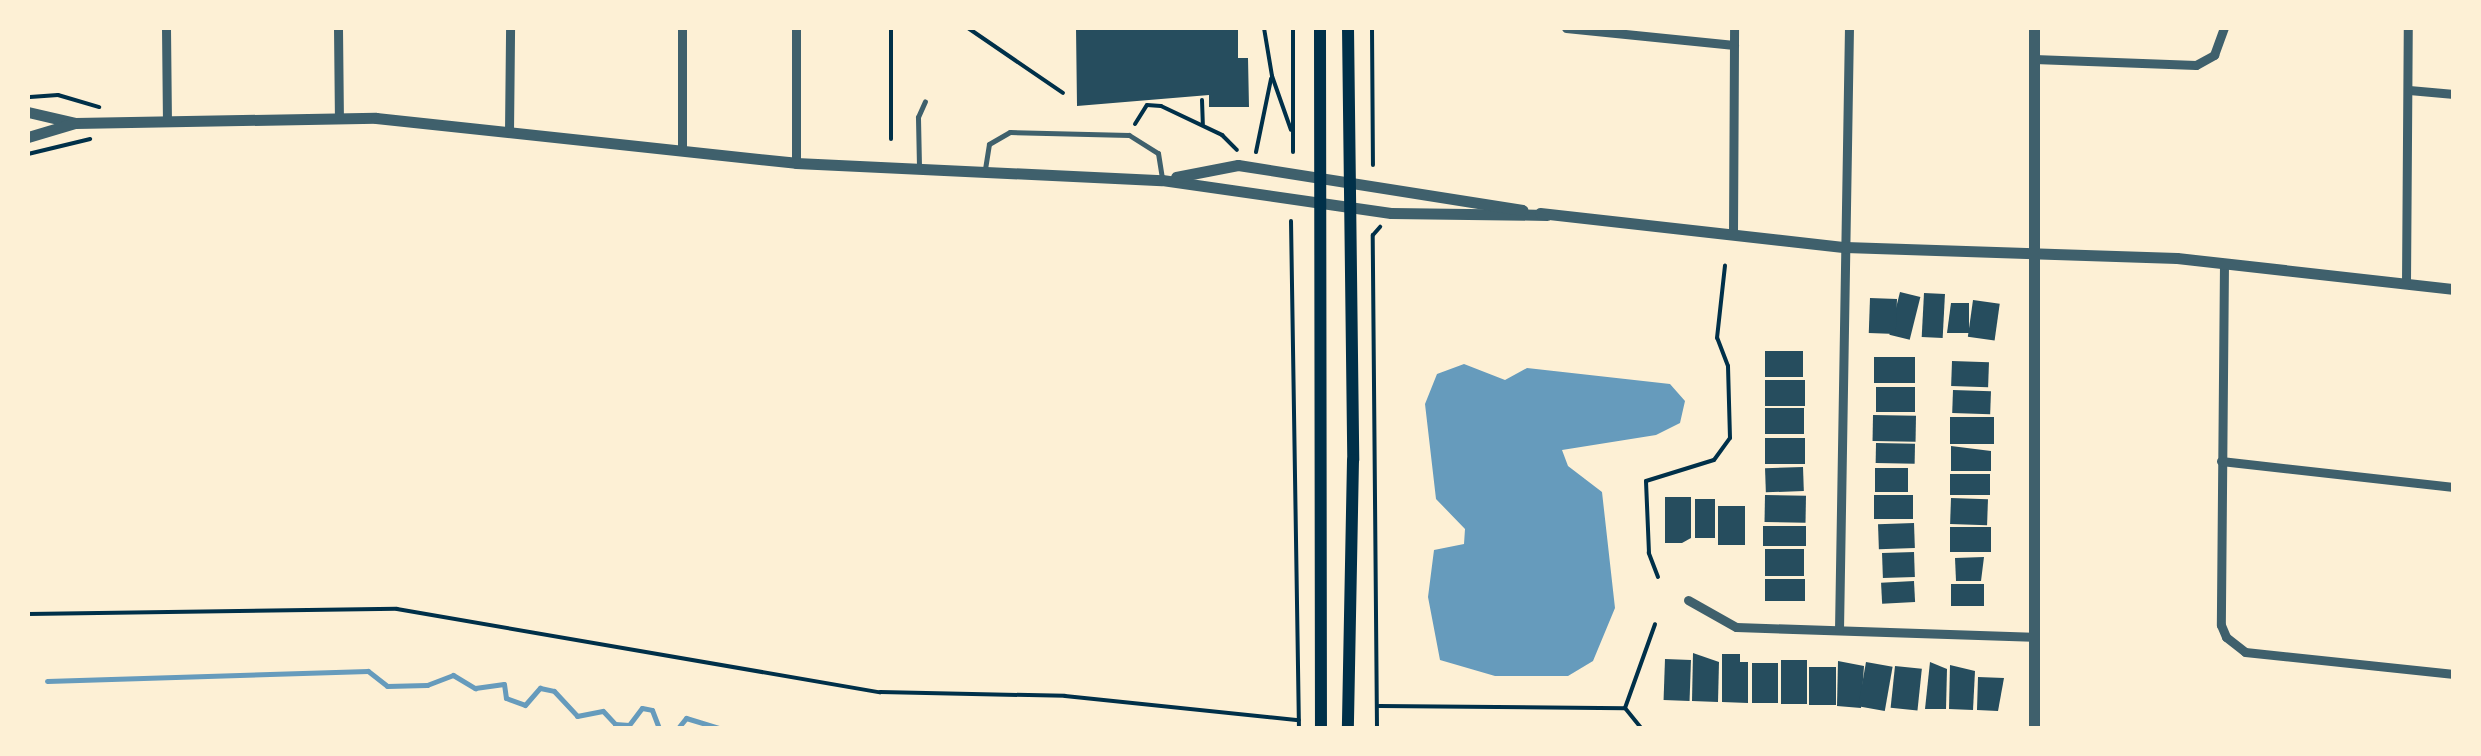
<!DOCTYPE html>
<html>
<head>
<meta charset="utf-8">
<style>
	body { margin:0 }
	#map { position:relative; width:2481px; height:756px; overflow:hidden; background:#fdf0d5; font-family:Jost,sans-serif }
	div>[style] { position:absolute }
	.water>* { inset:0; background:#669bbc }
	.stream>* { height:5px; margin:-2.5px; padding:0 2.5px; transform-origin:2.5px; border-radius:2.5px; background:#669bbc }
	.building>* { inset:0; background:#264d5e; transform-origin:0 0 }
	.path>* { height:4px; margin:-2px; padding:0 2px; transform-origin:2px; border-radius:2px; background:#003049 }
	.service>* { height:5px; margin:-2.5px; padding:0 2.5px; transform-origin:2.5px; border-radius:2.5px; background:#3f606c }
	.minor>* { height:9px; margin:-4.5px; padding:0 4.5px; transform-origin:4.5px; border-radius:4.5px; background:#3f606c }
	.tertiary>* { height:11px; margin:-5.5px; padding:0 5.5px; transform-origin:5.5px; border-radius:5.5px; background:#3f606c }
	.secondary>* { height:12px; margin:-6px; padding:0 6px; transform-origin:6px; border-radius:6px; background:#003049 }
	span { translate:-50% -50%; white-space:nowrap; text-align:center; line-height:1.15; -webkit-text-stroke:8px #fdf0d5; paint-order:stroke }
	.frame { position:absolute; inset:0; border:30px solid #fdf0d5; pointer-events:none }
</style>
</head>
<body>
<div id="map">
	<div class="water">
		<div style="clip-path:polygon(1464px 364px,1505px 380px,1527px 368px,1670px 384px,1685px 401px,1680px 423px,1656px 435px,1562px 450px,1568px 466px,1602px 492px,1615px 608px,1593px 661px,1568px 676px,1495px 676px,1440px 660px,1428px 597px,1434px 550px,1464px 544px,1465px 529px,1436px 499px,1425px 404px,1437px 374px)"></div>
	</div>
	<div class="stream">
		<div style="left:47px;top:681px;width:321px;rotate:-1.8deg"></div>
		<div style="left:368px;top:671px;width:24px;rotate:38deg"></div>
		<div style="left:387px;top:686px;width:40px;rotate:-1.4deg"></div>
		<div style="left:427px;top:685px;width:28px;rotate:-21deg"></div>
		<div style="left:453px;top:675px;width:26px;rotate:31deg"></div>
		<div style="left:475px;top:688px;width:29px;rotate:-8deg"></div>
		<div style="left:504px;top:684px;width:14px;rotate:82deg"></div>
		<div style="left:506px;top:698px;width:20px;rotate:20deg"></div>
		<div style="left:525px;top:705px;width:23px;rotate:-49deg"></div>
		<div style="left:540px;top:688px;width:14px;rotate:12deg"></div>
		<div style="left:554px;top:691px;width:34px;rotate:47deg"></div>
		<div style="left:577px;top:716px;width:26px;rotate:-11deg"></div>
		<div style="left:603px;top:711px;width:18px;rotate:47deg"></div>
		<div style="left:615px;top:724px;width:14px;rotate:4deg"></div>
		<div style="left:629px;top:725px;width:21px;rotate:-53deg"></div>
		<div style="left:642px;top:708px;width:10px;rotate:11deg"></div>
		<div style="left:652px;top:710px;width:19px;rotate:69deg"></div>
		<div style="left:678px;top:728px;width:13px;rotate:-51deg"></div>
		<div style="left:686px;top:718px;width:34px;rotate:17deg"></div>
	</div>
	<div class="building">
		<div style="clip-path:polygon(1076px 28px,1238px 28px,1238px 58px,1248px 58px,1249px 107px,1209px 107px,1209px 95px,1077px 106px)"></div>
		<div style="left:1900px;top:292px;width:21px;height:44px;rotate:14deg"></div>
		<div style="left:1924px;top:293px;width:21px;height:44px;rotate:3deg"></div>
		<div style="left:1870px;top:298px;width:27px;height:35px;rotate:2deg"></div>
		<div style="left:1973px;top:300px;width:27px;height:37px;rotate:8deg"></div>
		<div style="clip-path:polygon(1951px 303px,1969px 303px,1969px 333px,1947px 333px)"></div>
		<div style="left:1765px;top:351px;width:38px;height:26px"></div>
		<div style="left:1915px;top:357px;width:26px;height:41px;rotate:90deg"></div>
		<div style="left:1952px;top:361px;width:37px;height:25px;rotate:2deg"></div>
		<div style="left:1765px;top:380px;width:40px;height:26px"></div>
		<div style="left:1876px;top:387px;width:39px;height:25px"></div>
		<div style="left:1953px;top:390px;width:38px;height:23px;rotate:2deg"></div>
		<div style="left:1804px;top:408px;width:26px;height:39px;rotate:90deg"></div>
		<div style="left:1873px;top:415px;width:43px;height:26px;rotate:1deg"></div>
		<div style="left:1950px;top:417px;width:44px;height:27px"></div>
		<div style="left:1765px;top:438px;width:40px;height:26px"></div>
		<div style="left:1876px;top:443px;width:39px;height:20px;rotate:1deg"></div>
		<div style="clip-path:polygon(1951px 446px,1991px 451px,1991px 471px,1951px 471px)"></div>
		<div style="left:1803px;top:467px;width:24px;height:38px;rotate:88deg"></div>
		<div style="left:1875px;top:468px;width:33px;height:24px"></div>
		<div style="left:1950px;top:474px;width:40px;height:21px"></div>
		<div style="left:1765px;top:495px;width:41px;height:27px;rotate:1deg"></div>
		<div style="left:1874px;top:495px;width:39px;height:24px"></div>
		<div style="clip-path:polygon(1665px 497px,1691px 497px,1691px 538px,1682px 543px,1665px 543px)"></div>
		<div style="left:1951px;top:498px;width:37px;height:26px;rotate:2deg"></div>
		<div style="left:1695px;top:499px;width:20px;height:39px"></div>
		<div style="left:1718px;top:506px;width:27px;height:39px"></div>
		<div style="left:1914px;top:523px;width:25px;height:36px;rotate:88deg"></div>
		<div style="left:1763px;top:526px;width:43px;height:20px"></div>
		<div style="left:1950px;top:527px;width:41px;height:25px"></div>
		<div style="left:1804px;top:549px;width:27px;height:39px;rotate:90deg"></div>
		<div style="left:1914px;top:552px;width:25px;height:32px;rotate:88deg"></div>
		<div style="clip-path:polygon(1984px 557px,1981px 581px,1956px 581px,1955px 558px)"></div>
		<div style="left:1765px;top:579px;width:40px;height:22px"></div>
		<div style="left:1914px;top:581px;width:21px;height:33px;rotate:87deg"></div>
		<div style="left:1984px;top:584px;width:22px;height:33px;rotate:90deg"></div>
		<div style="clip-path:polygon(1693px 653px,1719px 662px,1718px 702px,1692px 701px)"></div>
		<div style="clip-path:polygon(1722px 654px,1740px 654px,1740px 662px,1748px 662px,1748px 703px,1722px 702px)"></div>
		<div style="left:1665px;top:659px;width:26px;height:41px;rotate:2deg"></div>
		<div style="left:1781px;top:660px;width:26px;height:44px"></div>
		<div style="clip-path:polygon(1838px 661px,1864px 666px,1861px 708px,1837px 706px)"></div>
		<div style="left:1866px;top:662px;width:27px;height:45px;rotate:10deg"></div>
		<div style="clip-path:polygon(1930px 662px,1947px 669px,1946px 709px,1925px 709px)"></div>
		<div style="left:1752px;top:663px;width:26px;height:40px"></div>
		<div style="clip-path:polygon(1950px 665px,1975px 671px,1973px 710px,1949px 709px)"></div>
		<div style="left:1895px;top:666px;width:27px;height:42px;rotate:6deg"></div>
		<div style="left:1809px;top:667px;width:27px;height:38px"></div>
		<div style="clip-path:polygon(1978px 677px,2004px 678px,1998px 711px,1977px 710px)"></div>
	</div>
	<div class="path">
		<div style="left:968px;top:28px;width:115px;rotate:34.4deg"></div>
		<div style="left:1264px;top:28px;width:49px;rotate:80.5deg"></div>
		<div style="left:1272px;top:76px;width:57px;rotate:70.6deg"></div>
		<div style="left:1293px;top:28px;width:124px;rotate:90deg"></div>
		<div style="left:1372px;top:28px;width:137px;rotate:89.6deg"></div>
		<div style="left:30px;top:97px;width:28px;rotate:-4deg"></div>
		<div style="left:58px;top:95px;width:43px;rotate:16.3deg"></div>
		<div style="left:1202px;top:100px;width:24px;rotate:88deg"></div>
		<div style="left:1135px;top:124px;width:22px;rotate:-58deg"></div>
		<div style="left:1147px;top:105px;width:14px;rotate:4deg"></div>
		<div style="left:1161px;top:106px;width:68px;rotate:25.4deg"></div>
		<div style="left:1222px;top:135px;width:21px;rotate:45deg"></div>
		<div style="left:891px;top:139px;width:111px;rotate:-90deg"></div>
		<div style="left:1256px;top:152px;width:75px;rotate:-78.4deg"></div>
		<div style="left:28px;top:154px;width:64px;rotate:-13.6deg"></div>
		<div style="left:1291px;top:221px;width:507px;rotate:89.1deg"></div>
		<div style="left:1658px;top:577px;width:26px;rotate:-111deg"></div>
		<div style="left:1649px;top:553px;width:72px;rotate:-92.4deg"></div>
		<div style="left:1646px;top:481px;width:71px;rotate:-17.2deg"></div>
		<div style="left:1714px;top:460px;width:27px;rotate:-54deg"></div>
		<div style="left:1730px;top:438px;width:72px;rotate:-91.6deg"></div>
		<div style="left:1728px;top:366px;width:30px;rotate:-111deg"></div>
		<div style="left:1717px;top:338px;width:73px;rotate:-83.7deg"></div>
		<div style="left:28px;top:614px;width:369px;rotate:-0.8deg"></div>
		<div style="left:397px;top:609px;width:490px;rotate:9.8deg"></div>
		<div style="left:880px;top:692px;width:185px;rotate:1.2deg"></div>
		<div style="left:1065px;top:696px;width:235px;rotate:5.9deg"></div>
		<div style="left:1379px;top:706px;width:246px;rotate:0.5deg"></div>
		<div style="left:1625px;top:708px;width:89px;rotate:-70.3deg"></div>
		<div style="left:1625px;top:708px;width:26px;rotate:51deg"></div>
		<div style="left:1377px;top:728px;width:493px;rotate:-90.5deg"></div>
		<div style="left:1373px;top:235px;width:11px;rotate:-49deg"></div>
	</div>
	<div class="service">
		<div style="left:919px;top:166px;width:49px;rotate:-91.2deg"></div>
		<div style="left:918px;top:117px;width:17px;rotate:-66deg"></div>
		<div style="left:985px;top:169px;width:25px;rotate:-81deg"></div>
		<div style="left:989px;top:144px;width:24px;rotate:-30deg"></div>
		<div style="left:1010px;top:132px;width:119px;rotate:1.4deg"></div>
		<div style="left:1129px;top:135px;width:34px;rotate:32deg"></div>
		<div style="left:1158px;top:153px;width:24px;rotate:81deg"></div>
	</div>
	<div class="minor">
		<div style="left:166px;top:28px;width:92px;rotate:89.4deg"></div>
		<div style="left:338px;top:28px;width:90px;rotate:89.4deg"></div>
		<div style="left:682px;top:28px;width:123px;rotate:90deg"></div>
		<div style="left:796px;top:28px;width:135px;rotate:90deg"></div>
		<div style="left:1566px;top:28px;width:169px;rotate:5.8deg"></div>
		<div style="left:2034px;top:59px;width:162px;rotate:2.1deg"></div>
		<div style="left:2196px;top:65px;width:21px;rotate:-29deg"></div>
		<div style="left:2214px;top:55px;width:29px;rotate:-70deg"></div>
		<div style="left:2409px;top:90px;width:45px;rotate:5.1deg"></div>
		<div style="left:509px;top:132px;width:104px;rotate:-89.4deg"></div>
		<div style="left:1733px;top:234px;width:206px;rotate:-89.7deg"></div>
		<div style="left:2224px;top:263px;width:362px;rotate:90.5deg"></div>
		<div style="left:2221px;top:625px;width:13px;rotate:67deg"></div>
		<div style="left:2226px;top:637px;width:24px;rotate:38deg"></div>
		<div style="left:2245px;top:652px;width:210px;rotate:6deg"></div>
		<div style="left:2406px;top:283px;width:255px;rotate:-89.6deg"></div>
		<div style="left:2221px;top:461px;width:234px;rotate:6.4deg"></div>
		<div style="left:1688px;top:600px;width:55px;rotate:29.4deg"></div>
		<div style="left:1736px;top:627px;width:296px;rotate:1.9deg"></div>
		<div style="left:1839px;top:630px;width:602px;rotate:-89.05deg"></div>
	</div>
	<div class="tertiary">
		<div style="left:28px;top:112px;width:48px;rotate:13.2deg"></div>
		<div style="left:75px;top:123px;width:301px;rotate:-1deg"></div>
		<div style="left:376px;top:118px;width:422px;rotate:6.1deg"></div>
		<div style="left:796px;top:163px;width:366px;rotate:2.7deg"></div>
		<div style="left:1162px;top:180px;width:231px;rotate:8.2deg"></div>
		<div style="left:1391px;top:213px;width:156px;rotate:0.7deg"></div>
		<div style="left:28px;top:137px;width:49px;rotate:-16.6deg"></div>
		<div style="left:1176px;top:177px;width:63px;rotate:-11deg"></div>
		<div style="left:1238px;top:165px;width:288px;rotate:9deg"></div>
		<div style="left:1540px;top:213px;width:307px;rotate:6.4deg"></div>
		<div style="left:1845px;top:247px;width:332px;rotate:1.9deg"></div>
		<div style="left:2177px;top:258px;width:279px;rotate:6.4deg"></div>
		<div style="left:2034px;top:728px;width:700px;rotate:-90deg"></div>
	</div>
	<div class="secondary">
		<div style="left:1320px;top:28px;width:700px;rotate:89.92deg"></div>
		<div style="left:1348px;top:28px;width:432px;rotate:89.3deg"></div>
		<div style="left:1353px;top:460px;width:268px;rotate:91.1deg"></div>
	</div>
	<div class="frame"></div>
</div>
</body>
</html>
